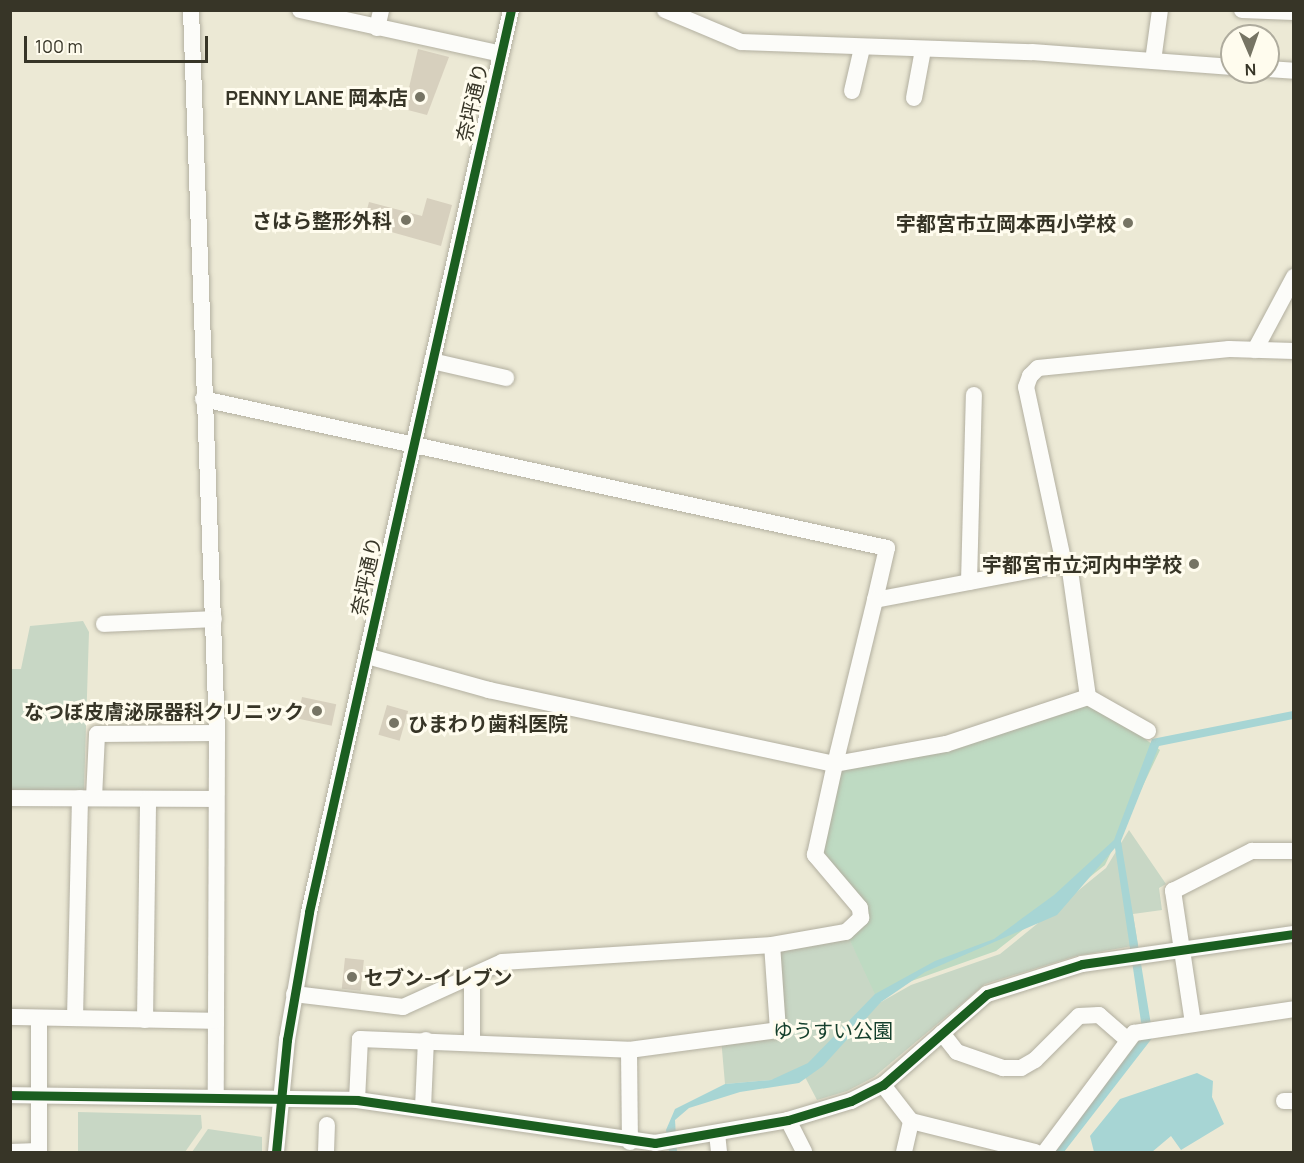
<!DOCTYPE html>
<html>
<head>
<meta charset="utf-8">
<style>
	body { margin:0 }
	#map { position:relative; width:1304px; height:1163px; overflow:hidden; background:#ece9d5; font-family:Manrope,"Noto Sans JP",sans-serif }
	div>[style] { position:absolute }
	.green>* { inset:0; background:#c8d7c5 }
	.forest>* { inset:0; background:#bedac2 }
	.water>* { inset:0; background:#a7d5d4 }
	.building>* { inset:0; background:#d7d0be; transform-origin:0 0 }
	.roads { filter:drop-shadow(0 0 2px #b2afa0) drop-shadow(0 0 2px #b2afa0) }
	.minor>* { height:16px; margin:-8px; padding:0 8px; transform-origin:8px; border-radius:8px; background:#fcfcf9 }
	.cycleway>* { height:9px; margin:-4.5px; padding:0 4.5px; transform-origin:4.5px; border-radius:4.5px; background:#1b5e20 }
	.dots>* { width:16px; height:16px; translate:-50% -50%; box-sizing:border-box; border:3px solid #fffcee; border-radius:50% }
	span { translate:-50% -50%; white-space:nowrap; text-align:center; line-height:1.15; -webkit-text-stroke:6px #fffcee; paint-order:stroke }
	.poi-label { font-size:20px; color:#373527; font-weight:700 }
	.right { translate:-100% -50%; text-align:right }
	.left { translate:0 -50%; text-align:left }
	.street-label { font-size:20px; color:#373527 }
	.park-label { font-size:20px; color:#143f2c }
	.frame { position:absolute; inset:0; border:12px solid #373527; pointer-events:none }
	.north { position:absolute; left:1220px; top:24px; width:60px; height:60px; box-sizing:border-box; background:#fffcee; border:2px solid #afac9e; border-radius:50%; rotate:178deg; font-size:16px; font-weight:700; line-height:24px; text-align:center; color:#373527 }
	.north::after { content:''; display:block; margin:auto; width:21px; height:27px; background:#767464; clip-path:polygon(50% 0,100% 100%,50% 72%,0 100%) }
	.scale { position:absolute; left:24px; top:36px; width:184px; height:27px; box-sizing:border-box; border:3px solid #373527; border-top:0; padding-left:8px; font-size:18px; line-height:21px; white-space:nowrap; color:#373527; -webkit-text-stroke:4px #fffcee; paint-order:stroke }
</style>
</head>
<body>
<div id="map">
	<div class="green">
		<div style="clip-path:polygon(83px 621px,89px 632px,84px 790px,11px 790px,11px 669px,21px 669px,30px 626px)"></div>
		<div style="clip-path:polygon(1129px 830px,1166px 884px,1159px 888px,1162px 910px,1133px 914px,1138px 945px,1076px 956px,985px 984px,874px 1077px,847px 1091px,817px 1100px,805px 1077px,725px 1084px,721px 1038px,778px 1030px,772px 945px,846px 932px,881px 1002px,911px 985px,1000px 954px,1106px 868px)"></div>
		<div style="clip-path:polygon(78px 1112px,201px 1115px,202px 1128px,185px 1152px,78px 1152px)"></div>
		<div style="clip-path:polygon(208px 1129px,262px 1137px,262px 1152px,192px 1152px)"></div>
	</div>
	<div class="forest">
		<div style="clip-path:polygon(1088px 697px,1160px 750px,1105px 865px,996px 951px,875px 994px,846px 932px,861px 918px,815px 855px,837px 770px)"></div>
	</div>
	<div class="water">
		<div style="clip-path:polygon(1293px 711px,1293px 719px,1159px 746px,1121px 841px,1153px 1037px,1064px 1152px,1055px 1152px,1143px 1035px,1115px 848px,1057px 915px,925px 972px,881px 1002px,823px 1066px,799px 1083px,740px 1092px,689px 1108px,675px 1120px,677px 1152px,669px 1152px,666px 1130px,675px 1109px,725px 1084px,771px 1080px,808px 1063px,875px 994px,935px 961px,994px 939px,1054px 895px,1114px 840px,1152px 739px)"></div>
		<div style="clip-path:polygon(1197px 1073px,1213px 1081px,1212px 1097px,1224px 1124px,1181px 1150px,1171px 1136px,1152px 1152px,1094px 1152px,1090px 1136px,1120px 1099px)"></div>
	</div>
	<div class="building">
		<div style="clip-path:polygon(418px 49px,449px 57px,427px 115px,404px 109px)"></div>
		<div style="clip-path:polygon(427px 198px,452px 205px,441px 246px,363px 224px,369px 202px,422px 216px)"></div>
		<div style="left:302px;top:697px;width:35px;height:22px;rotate:12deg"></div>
		<div style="left:387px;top:705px;width:22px;height:31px;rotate:16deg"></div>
		<div style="left:345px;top:958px;width:19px;height:31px;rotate:6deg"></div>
	</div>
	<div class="roads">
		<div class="minor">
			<div style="left:191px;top:10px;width:723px;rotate:87.94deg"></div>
			<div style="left:300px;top:10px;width:206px;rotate:12.3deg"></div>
			<div style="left:665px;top:10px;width:82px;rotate:22.8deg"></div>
			<div style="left:741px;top:42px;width:291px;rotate:2deg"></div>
			<div style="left:1032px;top:52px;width:201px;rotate:4.3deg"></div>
			<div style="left:1242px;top:10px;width:52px;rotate:2.2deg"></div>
			<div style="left:377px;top:28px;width:18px;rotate:-77deg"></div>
			<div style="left:1153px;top:61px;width:51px;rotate:-82.2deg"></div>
			<div style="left:1268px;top:69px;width:26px;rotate:4deg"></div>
			<div style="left:852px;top:91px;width:44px;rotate:-76.9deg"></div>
			<div style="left:914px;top:98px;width:49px;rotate:-79.4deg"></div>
			<div style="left:1255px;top:350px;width:83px;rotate:-61.9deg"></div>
			<div style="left:432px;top:361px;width:76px;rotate:12.9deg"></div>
			<div style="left:203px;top:399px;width:700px;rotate:12.29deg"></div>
			<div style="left:887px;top:548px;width:53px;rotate:103deg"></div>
			<div style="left:875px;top:600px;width:192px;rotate:-10.8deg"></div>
			<div style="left:969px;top:582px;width:187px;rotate:-88.5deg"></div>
			<div style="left:104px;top:624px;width:110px;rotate:-2.6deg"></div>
			<div style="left:367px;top:656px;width:127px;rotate:15.6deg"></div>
			<div style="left:489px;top:690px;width:354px;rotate:12.1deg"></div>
			<div style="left:835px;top:764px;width:169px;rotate:-76.3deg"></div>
			<div style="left:1088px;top:697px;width:128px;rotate:-98.1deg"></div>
			<div style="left:1070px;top:570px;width:8px;rotate:-135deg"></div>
			<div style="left:1064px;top:564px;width:181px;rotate:-102.1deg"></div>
			<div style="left:1026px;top:387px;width:12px;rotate:-70deg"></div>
			<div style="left:1030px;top:376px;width:11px;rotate:-45deg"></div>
			<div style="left:1038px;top:368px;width:192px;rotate:-5.7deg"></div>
			<div style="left:1229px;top:349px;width:65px;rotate:1.8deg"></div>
			<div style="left:10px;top:798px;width:205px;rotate:0.3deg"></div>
			<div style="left:94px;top:798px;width:64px;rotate:-87.3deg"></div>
			<div style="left:97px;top:734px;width:120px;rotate:-0.5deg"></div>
			<div style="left:217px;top:733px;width:362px;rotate:90.2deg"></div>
			<div style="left:294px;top:994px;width:110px;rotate:6.8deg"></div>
			<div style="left:403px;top:1007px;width:109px;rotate:-24.4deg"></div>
			<div style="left:502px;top:962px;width:271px;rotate:-3.6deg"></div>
			<div style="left:772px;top:945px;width:75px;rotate:-10deg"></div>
			<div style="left:846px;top:932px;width:21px;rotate:-43deg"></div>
			<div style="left:861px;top:918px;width:10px;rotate:-96deg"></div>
			<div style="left:860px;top:908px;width:70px;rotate:-130.3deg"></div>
			<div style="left:815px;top:855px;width:93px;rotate:-77.6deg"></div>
			<div style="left:835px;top:764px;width:113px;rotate:-10.2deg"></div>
			<div style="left:946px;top:744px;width:150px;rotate:-18.3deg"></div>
			<div style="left:1088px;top:697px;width:69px;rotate:29.5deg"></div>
			<div style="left:10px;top:1017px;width:206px;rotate:1.1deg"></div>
			<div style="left:75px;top:1018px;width:220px;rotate:-88.7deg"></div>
			<div style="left:145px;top:1020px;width:221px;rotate:-89.2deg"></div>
			<div style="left:1193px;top:1023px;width:134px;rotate:-98.6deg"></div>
			<div style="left:1173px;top:891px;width:89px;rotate:-26.9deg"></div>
			<div style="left:1252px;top:851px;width:42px"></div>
			<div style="left:942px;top:1033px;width:24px;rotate:52deg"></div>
			<div style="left:957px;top:1052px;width:49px;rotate:19.2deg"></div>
			<div style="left:1003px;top:1068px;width:18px"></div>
			<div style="left:1021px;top:1068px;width:16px;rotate:-30deg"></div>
			<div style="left:1035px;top:1060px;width:62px;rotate:-45deg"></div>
			<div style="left:1079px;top:1016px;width:20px;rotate:-3deg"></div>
			<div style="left:1099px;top:1015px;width:38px;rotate:41deg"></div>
			<div style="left:472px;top:1041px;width:65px;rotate:-90deg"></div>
			<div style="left:629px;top:1050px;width:92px;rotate:89.4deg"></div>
			<div style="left:883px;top:1085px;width:46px;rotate:52.1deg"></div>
			<div style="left:10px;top:1095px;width:347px;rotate:0.8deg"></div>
			<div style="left:357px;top:1100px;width:301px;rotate:8.2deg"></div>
			<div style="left:655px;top:1143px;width:135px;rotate:-9.8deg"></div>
			<div style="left:788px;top:1120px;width:66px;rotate:-16.8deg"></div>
			<div style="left:851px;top:1101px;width:36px;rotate:-27deg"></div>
			<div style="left:883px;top:1085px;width:138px;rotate:-41.2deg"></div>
			<div style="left:987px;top:994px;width:100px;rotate:-17.5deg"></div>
			<div style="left:1082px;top:964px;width:214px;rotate:-8.1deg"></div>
			<div style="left:357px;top:1100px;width:61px;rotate:-87.2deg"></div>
			<div style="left:360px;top:1039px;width:269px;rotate:2.3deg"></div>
			<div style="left:629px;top:1050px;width:150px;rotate:-7.6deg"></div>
			<div style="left:778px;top:1030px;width:85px;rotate:-94deg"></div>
			<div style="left:1284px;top:1101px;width:10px"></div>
			<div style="left:423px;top:1108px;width:68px;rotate:-87.5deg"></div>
			<div style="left:788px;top:1120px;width:36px;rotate:63deg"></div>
			<div style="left:911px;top:1121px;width:128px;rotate:14deg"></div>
			<div style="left:717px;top:1133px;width:19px;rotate:84deg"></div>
			<div style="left:10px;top:1152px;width:29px;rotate:-2deg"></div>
			<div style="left:39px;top:1152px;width:134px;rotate:-90deg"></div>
			<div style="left:276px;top:1152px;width:113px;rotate:-84.4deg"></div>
			<div style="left:287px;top:1040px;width:130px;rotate:-80.2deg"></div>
			<div style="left:309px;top:912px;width:924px;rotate:-77.38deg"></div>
			<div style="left:326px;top:1152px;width:27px;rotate:-88deg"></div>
			<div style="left:904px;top:1152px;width:32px;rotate:-77deg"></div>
			<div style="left:1045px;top:1152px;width:149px;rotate:-53.2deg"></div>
			<div style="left:1134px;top:1033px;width:162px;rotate:-8.5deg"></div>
		</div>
	</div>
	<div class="cycleway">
		<div style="left:10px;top:1095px;width:347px;rotate:0.8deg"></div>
		<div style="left:357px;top:1100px;width:301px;rotate:8.2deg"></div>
		<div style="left:655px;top:1143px;width:135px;rotate:-9.8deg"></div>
		<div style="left:788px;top:1120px;width:66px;rotate:-16.8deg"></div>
		<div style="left:851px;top:1101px;width:36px;rotate:-27deg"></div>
		<div style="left:883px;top:1085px;width:138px;rotate:-41.2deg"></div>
		<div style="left:987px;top:994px;width:100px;rotate:-17.5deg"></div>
		<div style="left:1082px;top:964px;width:214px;rotate:-8.1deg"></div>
		<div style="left:276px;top:1152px;width:113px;rotate:-84.4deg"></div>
		<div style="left:287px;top:1040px;width:130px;rotate:-80.2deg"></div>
		<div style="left:309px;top:912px;width:924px;rotate:-77.38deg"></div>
	</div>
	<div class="dots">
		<div style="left:420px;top:97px;background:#767464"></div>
		<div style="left:406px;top:220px;background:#767464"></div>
		<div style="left:1128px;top:223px;background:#767464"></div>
		<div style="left:1194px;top:564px;background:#767464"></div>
		<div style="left:317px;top:711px;background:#767464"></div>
		<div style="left:394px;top:723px;background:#767464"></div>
		<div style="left:352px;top:977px;background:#767464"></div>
	</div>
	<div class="poi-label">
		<span class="right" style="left:408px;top:97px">PENNY LANE 岡本店</span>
		<span class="right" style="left:392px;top:220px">さはら整形外科</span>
		<span class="right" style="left:1116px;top:223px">宇都宮市立岡本西小学校</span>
		<span class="right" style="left:1182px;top:564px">宇都宮市立河内中学校</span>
		<span class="right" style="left:304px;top:711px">なつぼ皮膚泌尿器科クリニック</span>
		<span class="left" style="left:408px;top:723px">ひまわり歯科医院</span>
		<span class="left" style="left:364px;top:977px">セブン-イレブン</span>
	</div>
	<div class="street-label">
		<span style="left:472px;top:102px;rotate:-77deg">奈坪通り</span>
		<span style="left:366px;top:576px;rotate:-78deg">奈坪通り</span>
	</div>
	<div class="park-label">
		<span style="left:833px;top:1030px">ゆうすい公園</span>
	</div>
	<div class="frame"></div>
	<div class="north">N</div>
	<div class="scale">100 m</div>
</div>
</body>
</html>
